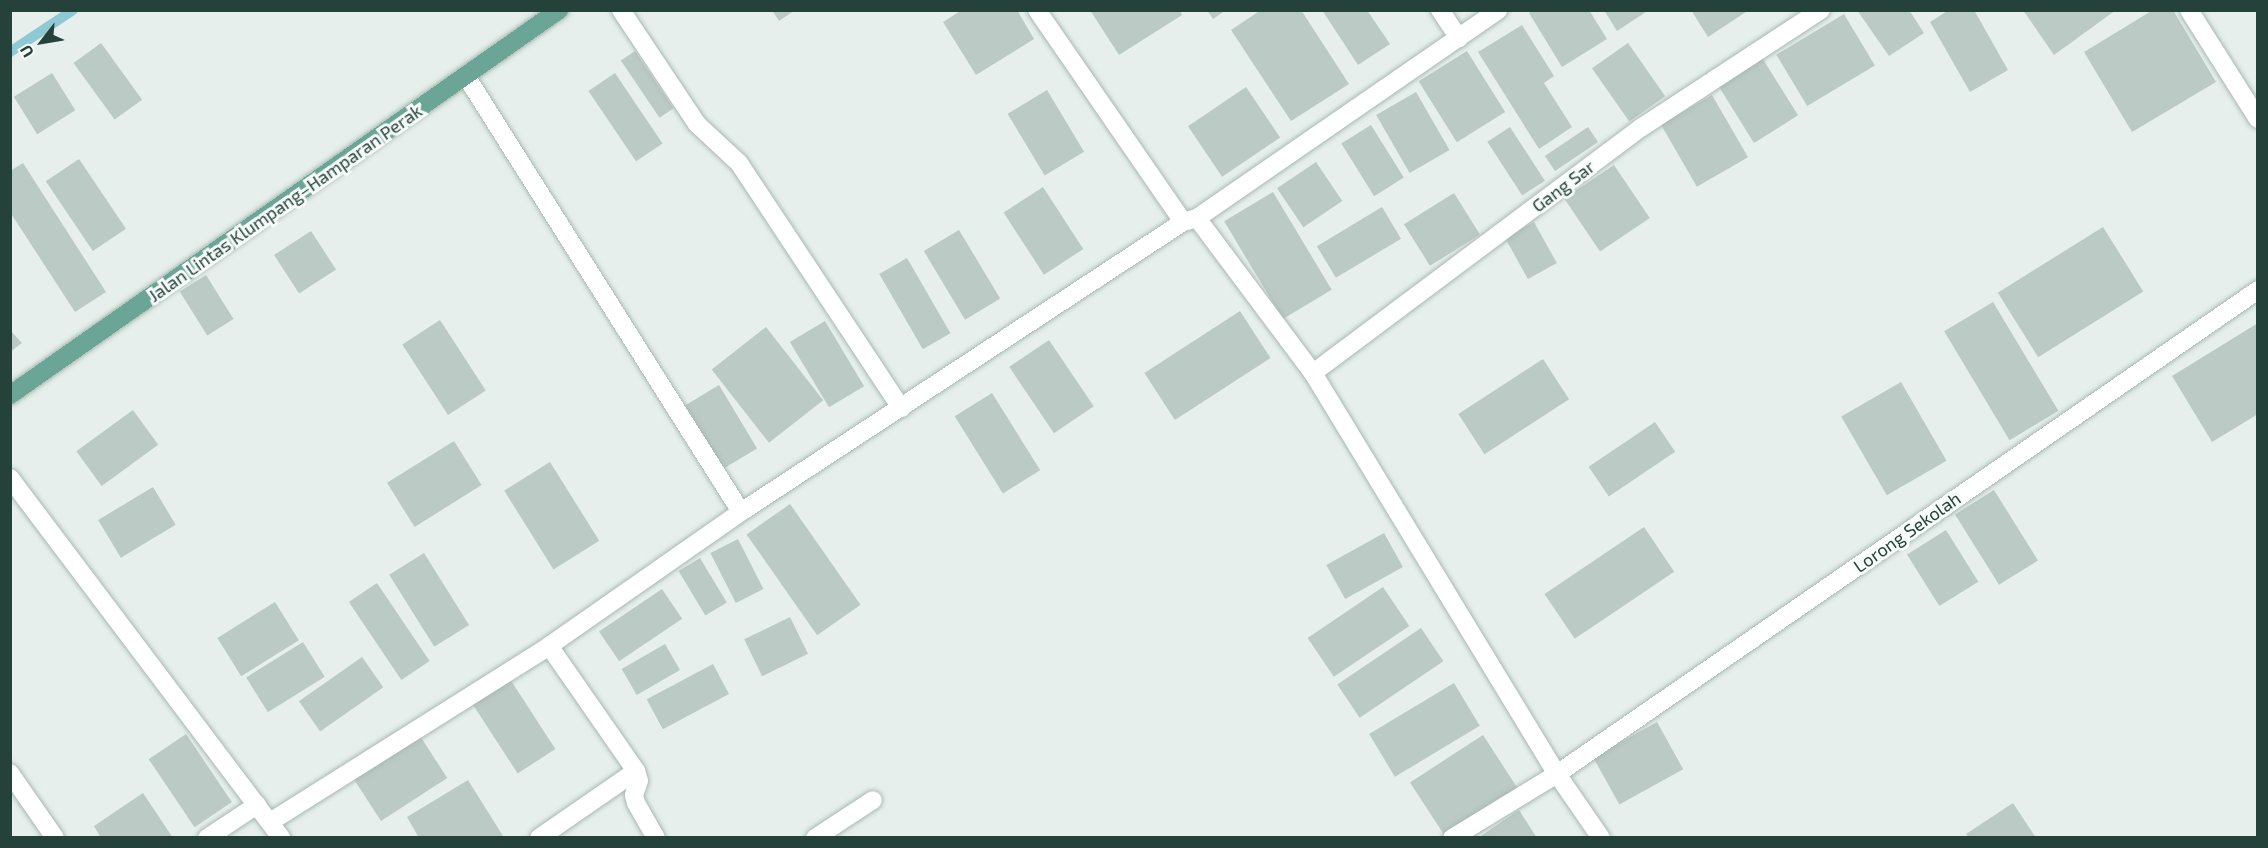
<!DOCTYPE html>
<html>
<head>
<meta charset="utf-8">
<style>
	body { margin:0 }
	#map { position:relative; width:2268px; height:848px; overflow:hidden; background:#e6efeb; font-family:"Exo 2",sans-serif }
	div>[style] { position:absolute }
	.stream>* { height:10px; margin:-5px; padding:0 5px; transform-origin:5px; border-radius:5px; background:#8ec9d4 }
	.building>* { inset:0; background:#bbcac4; transform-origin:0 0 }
	.roads { filter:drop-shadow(0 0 2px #a8b8b2) drop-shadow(0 0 2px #a8b8b2) }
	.minor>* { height:18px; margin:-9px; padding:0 9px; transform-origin:9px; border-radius:9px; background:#fff }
	.major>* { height:18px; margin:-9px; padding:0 9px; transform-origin:9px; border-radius:9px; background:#6aa596 }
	span { translate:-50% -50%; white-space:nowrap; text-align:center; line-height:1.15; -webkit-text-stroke:6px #f7fbf9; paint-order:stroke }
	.street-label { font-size:18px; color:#24423a }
	.frame { position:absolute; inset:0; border:12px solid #24423a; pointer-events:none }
	.north { position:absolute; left:12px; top:12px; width:60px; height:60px; -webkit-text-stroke:4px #f7fbf9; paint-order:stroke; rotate:239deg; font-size:16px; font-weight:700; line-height:24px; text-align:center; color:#24423a }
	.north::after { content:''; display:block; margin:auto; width:21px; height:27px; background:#24423a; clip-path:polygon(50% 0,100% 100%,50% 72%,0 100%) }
</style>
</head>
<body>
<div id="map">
	<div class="stream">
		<div style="left:10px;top:52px;width:76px;rotate:-33.7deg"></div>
	</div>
	<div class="building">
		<div style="clip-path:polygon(772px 10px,795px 10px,779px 21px)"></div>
		<div style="clip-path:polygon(962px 10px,1017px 10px,1034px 39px,976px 75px,943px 22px)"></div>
		<div style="clip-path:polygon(1090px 10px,1180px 10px,1182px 15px,1119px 55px)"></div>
		<div style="clip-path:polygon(1207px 10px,1226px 10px,1213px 19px)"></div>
		<div style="clip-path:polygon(1261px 10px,1301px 10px,1349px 84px,1291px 121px,1231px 30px)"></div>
		<div style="clip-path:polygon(1322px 10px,1367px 10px,1390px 44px,1358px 65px)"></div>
		<div style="clip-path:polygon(1533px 10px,1589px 10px,1607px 39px,1562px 67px,1529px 13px)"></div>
		<div style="clip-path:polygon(1604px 10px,1649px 10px,1617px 31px)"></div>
		<div style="clip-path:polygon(1691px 10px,1749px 10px,1708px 37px)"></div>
		<div style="clip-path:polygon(1857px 10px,1909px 10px,1924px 33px,1889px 56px)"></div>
		<div style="clip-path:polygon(1949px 10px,1974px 10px,2008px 70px,1970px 92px,1930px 22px)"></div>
		<div style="clip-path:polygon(2023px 10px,2116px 10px,2054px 55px)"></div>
		<div style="clip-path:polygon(2153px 10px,2173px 10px,2216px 82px,2132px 132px,2084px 52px)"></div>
		<div style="left:1844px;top:14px;width:60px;height:79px;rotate:59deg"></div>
		<div style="clip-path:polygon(1522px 25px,1554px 76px,1544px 83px,1572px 127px,1539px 149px,1478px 52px)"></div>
		<div style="left:101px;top:43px;width:70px;height:34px;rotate:54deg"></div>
		<div style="left:1628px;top:43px;width:65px;height:44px;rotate:55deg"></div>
		<div style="left:635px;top:51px;width:69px;height:17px;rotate:56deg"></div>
		<div style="left:1467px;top:51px;width:72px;height:57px;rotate:58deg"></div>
		<div style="left:1761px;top:56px;width:70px;height:52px;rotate:58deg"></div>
		<div style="left:52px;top:73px;width:44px;height:45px;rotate:58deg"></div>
		<div style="left:615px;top:73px;width:85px;height:32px;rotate:56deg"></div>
		<div style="left:1246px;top:87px;width:61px;height:70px;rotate:56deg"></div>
		<div style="left:1047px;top:90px;width:72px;height:46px;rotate:59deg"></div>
		<div style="left:1416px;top:92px;width:67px;height:46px;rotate:60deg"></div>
		<div style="left:1712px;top:95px;width:72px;height:59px;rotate:60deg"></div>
		<div style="left:1371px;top:125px;width:62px;height:35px;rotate:58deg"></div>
		<div style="left:1510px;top:127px;width:64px;height:27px;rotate:57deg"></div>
		<div style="left:1588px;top:127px;width:18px;height:52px;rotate:56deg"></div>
		<div style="left:79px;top:159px;width:84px;height:40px;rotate:56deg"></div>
		<div style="left:1316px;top:162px;width:47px;height:47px;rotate:56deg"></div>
		<div style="clip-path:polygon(23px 163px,106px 292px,75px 312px,10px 212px,10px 171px)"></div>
		<div style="left:1614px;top:165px;width:64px;height:60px;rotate:56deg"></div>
		<div style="left:1043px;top:187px;width:74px;height:47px;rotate:57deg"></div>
		<div style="left:1273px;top:192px;width:114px;height:57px;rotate:59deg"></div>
		<div style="left:1454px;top:193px;width:49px;height:59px;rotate:58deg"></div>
		<div style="left:1382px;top:207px;width:37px;height:76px;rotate:59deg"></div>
		<div style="left:1534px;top:222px;width:47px;height:33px;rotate:61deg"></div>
		<div style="left:2103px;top:227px;width:76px;height:124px;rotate:58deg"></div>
		<div style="left:959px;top:230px;width:80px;height:41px;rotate:59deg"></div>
		<div style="left:311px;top:231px;width:46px;height:44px;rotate:57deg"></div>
		<div style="left:907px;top:258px;width:87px;height:32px;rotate:60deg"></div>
		<div style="left:206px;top:275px;width:52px;height:31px;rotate:58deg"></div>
		<div style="left:1993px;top:302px;width:127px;height:57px;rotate:59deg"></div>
		<div style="left:1240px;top:311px;width:56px;height:114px;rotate:57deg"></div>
		<div style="left:440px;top:320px;width:84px;height:45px;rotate:57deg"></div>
		<div style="left:825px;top:321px;width:76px;height:41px;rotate:59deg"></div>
		<div style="clip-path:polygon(2258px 323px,2258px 414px,2212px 442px,2172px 376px)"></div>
		<div style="left:766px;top:327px;width:93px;height:69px;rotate:52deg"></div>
		<div style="clip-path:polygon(10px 330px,22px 343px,10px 352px)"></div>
		<div style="left:1049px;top:340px;width:80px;height:48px;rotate:56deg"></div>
		<div style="left:1543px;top:359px;width:48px;height:101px;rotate:57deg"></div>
		<div style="left:1901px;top:382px;width:91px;height:69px;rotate:60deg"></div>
		<div style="left:719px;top:385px;width:74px;height:43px;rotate:59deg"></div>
		<div style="left:992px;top:393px;width:91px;height:44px;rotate:58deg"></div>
		<div style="left:133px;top:410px;width:43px;height:70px;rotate:54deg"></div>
		<div style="left:1655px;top:422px;width:36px;height:80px;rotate:56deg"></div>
		<div style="left:454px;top:441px;width:52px;height:79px;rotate:58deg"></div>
		<div style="left:550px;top:462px;width:93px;height:54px;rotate:58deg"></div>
		<div style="left:153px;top:487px;width:44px;height:64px;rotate:59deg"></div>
		<div style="left:1994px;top:490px;width:83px;height:46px;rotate:58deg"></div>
		<div style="left:790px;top:504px;width:123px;height:53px;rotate:55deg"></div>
		<div style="left:1644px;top:527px;width:54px;height:120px;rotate:56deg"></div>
		<div style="left:1946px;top:530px;width:61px;height:46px;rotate:58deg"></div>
		<div style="left:1384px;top:533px;width:39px;height:66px;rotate:61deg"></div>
		<div style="left:738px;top:539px;width:56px;height:31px;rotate:63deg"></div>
		<div style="left:424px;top:553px;width:85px;height:41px;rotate:58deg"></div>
		<div style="left:700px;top:558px;width:52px;height:25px;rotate:59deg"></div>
		<div style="left:377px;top:583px;width:94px;height:34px;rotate:56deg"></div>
		<div style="left:1383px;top:587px;width:47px;height:91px;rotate:56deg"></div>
		<div style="left:662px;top:589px;width:36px;height:76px;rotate:56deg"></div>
		<div style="left:275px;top:602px;width:45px;height:68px;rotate:58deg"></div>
		<div style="left:790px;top:617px;width:41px;height:51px;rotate:64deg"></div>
		<div style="left:1421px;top:628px;width:40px;height:101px;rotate:56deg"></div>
		<div style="left:303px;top:642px;width:41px;height:67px;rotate:58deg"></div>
		<div style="left:665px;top:644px;width:30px;height:50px;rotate:60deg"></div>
		<div style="left:362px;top:657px;width:37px;height:77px;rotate:55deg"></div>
		<div style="left:713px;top:664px;width:34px;height:75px;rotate:62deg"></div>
		<div style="left:508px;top:676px;width:87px;height:45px;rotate:57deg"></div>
		<div style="left:1454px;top:683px;width:50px;height:99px;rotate:59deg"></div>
		<div style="left:1657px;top:722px;width:54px;height:73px;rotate:61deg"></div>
		<div style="left:186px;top:734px;width:82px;height:45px;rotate:56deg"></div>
		<div style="left:1483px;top:735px;width:64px;height:87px;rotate:57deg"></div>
		<div style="left:420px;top:736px;width:50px;height:79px;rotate:57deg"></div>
		<div style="clip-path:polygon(468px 780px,503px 836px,419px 838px,407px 817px)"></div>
		<div style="clip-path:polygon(143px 793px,173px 838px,101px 838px,94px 826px)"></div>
		<div style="clip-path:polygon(2013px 803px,2036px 838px,1969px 838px,1966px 834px)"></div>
		<div style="clip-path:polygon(1519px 810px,1537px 838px,1478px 838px)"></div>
	</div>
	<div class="roads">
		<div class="minor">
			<div style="left:621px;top:10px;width:137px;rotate:56.3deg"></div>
			<div style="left:697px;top:124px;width:57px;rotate:42.9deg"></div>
			<div style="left:739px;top:163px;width:294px;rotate:56.5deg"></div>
			<div style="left:1037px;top:10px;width:257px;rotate:55.4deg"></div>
			<div style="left:1183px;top:222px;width:15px;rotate:-16deg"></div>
			<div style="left:1197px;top:218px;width:194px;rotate:53.2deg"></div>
			<div style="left:1313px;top:373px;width:469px;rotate:58.7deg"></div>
			<div style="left:1557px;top:774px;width:123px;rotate:148.6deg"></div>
			<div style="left:1440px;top:10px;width:34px;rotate:56deg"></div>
			<div style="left:2189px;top:10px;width:129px;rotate:57.7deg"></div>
			<div style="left:466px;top:76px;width:515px;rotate:57.76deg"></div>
			<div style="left:1197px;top:218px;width:366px;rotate:-34.6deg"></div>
			<div style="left:1313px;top:373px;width:411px;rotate:-36.8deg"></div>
			<div style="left:1642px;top:127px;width:214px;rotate:-33.2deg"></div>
			<div style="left:10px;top:478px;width:451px;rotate:53deg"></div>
			<div style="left:636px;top:771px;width:10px;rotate:73deg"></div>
			<div style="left:639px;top:781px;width:15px;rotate:110deg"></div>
			<div style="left:634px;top:795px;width:8px;rotate:76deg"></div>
			<div style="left:636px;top:803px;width:40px;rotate:60.3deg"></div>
			<div style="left:10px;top:773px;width:79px;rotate:55.3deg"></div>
			<div style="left:270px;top:822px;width:330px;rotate:-32.2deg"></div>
			<div style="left:549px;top:646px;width:234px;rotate:-34.9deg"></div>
			<div style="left:741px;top:512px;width:529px;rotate:-33.27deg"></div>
			<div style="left:207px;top:838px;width:60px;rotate:-33.4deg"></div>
			<div style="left:539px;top:838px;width:118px;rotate:-34.6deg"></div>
			<div style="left:636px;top:771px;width:152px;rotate:-124.8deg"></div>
			<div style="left:815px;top:838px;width:69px;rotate:-33.2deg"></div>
			<div style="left:1601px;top:838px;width:78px;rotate:-124.5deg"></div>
			<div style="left:1557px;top:774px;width:852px;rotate:-34.62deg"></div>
		</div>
		<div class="major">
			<div style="left:10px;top:395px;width:671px;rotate:-35.04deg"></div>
		</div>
	</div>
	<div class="street-label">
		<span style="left:1563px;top:186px;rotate:-37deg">Gang Sar</span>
		<span style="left:285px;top:203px;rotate:-35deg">Jalan Lintas Klumpang–Hamparan Perak</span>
		<span style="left:1907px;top:532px;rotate:-35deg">Lorong Sekolah</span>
	</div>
	<div class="frame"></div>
	<div class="north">U</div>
</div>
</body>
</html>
